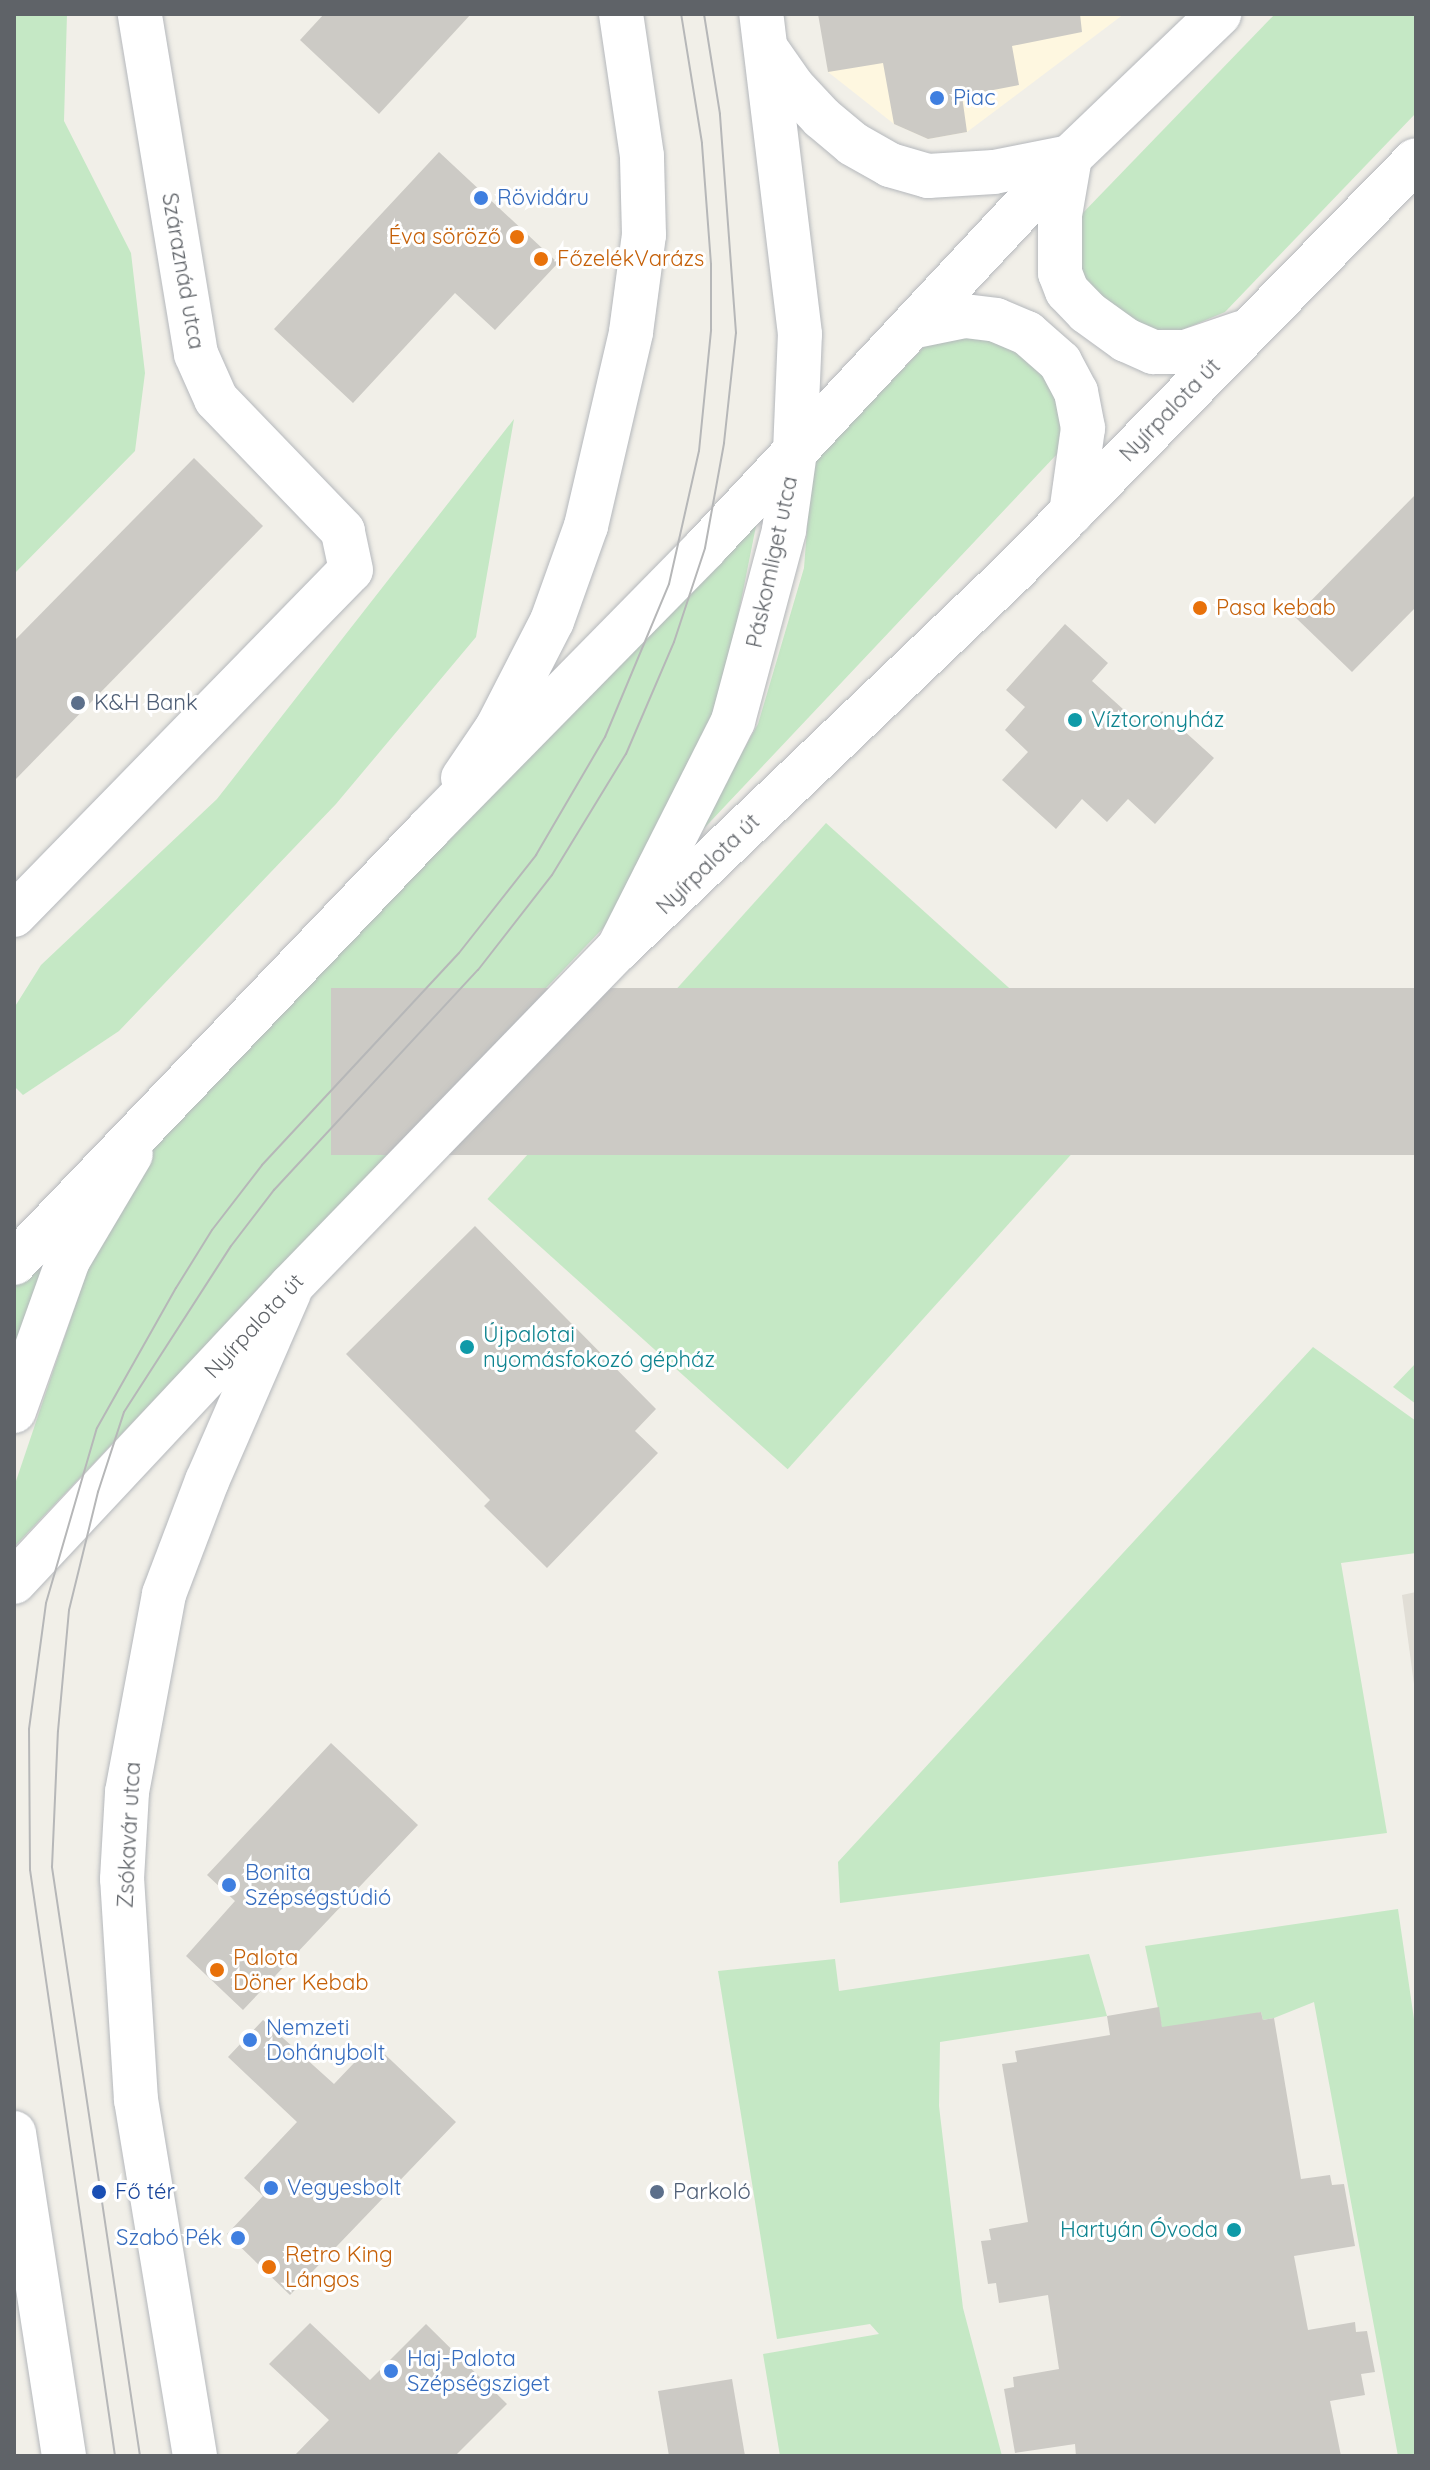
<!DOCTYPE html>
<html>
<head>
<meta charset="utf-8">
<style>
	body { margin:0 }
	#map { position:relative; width:1430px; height:2470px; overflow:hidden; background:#f1efe8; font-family:Quicksand,sans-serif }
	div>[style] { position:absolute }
	.commercial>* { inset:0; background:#fef7e0 }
	.education>* { inset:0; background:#e1ded6 }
	.green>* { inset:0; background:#c5e8c5; transform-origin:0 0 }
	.building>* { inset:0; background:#cccac5; transform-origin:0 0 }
	.roads { filter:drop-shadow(0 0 2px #b5b8bc) drop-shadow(0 0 2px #b5b8bc) }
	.minor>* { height:44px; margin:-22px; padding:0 22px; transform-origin:22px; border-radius:22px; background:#fff }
	.tertiary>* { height:44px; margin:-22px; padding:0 22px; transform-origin:22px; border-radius:22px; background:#fff }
	.secondary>* { height:44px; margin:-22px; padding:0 22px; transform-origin:22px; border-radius:22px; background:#fff }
	.tram>* { height:2px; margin:-1px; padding:0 1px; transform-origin:1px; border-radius:1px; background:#b6b7b8 }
	.dots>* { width:22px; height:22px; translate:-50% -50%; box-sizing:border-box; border:4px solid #fff; border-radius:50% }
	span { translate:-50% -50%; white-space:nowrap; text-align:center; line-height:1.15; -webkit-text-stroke:6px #fff; paint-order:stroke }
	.shop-label { font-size:22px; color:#366cbe }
	.left { translate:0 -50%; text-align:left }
	.right { translate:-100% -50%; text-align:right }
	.food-label { font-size:22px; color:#c56008 }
	.street-label { font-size:22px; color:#5f6368 }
	.service-label { font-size:22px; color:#4e5e75 }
	.culture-label { font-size:22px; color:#0d838f }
	.transit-label { font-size:22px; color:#164399 }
	.frame { position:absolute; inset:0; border:16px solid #5f6368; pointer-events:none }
</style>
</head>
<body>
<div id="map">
	<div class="commercial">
		<div style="clip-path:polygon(821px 14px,1124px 14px,967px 132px,928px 139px,894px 124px,828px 72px)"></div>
	</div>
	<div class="education">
		<div style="clip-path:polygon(1416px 1592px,1416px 1699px,1402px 1595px)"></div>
	</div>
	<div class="green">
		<div style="clip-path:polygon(14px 14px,67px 14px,64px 121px,131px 253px,145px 373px,135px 451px,14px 574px)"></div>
		<div style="clip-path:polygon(1275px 14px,1416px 14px,1416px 113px,1225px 312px,1170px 335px,1117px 322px,1088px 296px,1075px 260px,1078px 218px)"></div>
		<div style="clip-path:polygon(960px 324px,1054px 368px,1075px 435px,693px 840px,758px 724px,804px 568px,812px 464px,942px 328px)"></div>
		<div style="clip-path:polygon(514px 419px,476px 637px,336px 804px,119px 1031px,23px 1095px,14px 1086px,14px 1008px,41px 965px,217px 799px)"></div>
		<div style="clip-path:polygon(758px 516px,734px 636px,709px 725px,607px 924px,14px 1547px,14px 1487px,121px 1170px)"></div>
		<div style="left:826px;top:823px;width:404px;height:506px;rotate:42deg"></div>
		<div style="clip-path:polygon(59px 1234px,14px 1367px,14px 1281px)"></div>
		<div style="clip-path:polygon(1313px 1347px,1416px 1421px,1416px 1553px,1341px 1563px,1387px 1833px,840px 1903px,838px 1862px)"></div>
		<div style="clip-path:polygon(1416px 1363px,1416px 1404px,1393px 1387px)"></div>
		<div style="clip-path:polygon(1398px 1909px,1416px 2033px,1416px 2456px,1398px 2456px,1314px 2002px,1274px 2018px,1263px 2020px,1261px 2012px,1164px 2037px,1145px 1946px)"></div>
		<div style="clip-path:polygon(1089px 1954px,1107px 2016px,940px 2042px,939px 2106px,963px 2308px,1002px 2456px,780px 2456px,763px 2354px,879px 2334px,870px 2324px,777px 2339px,718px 1971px,835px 1959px,839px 1991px)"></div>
	</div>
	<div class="building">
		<div style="clip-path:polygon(324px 14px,471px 14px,379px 114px,300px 40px)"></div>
		<div style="clip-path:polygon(818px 14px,1080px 14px,1082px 32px,1012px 46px,1019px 85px,962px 96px,967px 132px,928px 139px,894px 124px,883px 63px,828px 72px)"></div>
		<div style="clip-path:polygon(439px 152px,558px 263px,495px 330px,455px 293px,353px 403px,274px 329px)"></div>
		<div style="clip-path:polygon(194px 458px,263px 526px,14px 781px,14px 641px)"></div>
		<div style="clip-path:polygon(1416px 494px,1416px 607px,1352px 672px,1295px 617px)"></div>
		<div style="clip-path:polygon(1065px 624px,1108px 663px,1092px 681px,1145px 729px,1162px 711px,1214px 758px,1155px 824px,1128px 799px,1107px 822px,1082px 799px,1056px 829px,1002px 780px,1028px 752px,1005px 730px,1025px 707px,1006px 690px)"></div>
		<div style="left:1416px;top:988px;width:167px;height:1085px;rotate:90deg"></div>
		<div style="clip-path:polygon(475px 1226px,656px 1409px,635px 1431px,658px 1453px,547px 1568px,484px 1506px,490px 1500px,346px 1354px)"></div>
		<div style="clip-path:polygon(331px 1743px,418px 1825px,243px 2010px,186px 1956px,235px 1901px,207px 1875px)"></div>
		<div style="clip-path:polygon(1159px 2007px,1162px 2027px,1261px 2012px,1263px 2020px,1274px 2018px,1301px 2179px,1330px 2175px,1332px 2185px,1344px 2184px,1355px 2246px,1294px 2256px,1308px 2330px,1355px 2322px,1356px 2332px,1367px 2331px,1375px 2372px,1361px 2374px,1365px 2395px,1330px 2401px,1341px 2456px,1076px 2456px,1075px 2444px,1015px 2453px,1004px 2389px,1014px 2387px,1013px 2377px,1059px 2369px,1048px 2295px,999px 2303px,996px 2283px,988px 2284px,981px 2241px,991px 2240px,989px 2229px,1028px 2222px,1002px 2064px,1017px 2062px,1015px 2051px,1110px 2035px,1107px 2016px)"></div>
		<div style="clip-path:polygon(263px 2020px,334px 2084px,373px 2043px,456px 2122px,290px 2295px,227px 2234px,263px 2196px,244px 2178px,297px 2122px,228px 2057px)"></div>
		<div style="clip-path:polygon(310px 2323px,370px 2380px,426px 2324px,507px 2404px,455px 2456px,294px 2456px,329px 2420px,269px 2364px)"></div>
		<div style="clip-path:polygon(732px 2379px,745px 2456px,669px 2456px,658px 2391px)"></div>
	</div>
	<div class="roads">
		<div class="minor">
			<div style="left:14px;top:915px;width:482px;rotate:-45.7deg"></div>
			<div style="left:351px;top:570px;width:40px;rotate:-102deg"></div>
			<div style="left:343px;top:531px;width:183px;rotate:-133.9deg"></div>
			<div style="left:216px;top:399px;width:49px;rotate:-114deg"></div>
			<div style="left:196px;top:354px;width:345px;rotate:-99.4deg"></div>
		</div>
		<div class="tertiary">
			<div style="left:767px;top:50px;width:45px;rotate:54.9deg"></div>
			<div style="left:793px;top:87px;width:42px;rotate:46.9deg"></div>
			<div style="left:822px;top:118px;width:40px;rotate:40deg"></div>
			<div style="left:853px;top:144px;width:43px;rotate:29.6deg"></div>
			<div style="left:890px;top:165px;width:40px;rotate:16deg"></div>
			<div style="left:928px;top:176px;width:66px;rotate:-3.5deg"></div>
			<div style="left:994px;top:172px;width:77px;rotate:-11.2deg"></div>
			<div style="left:463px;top:778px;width:60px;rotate:-55.8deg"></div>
			<div style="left:497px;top:728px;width:120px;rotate:-62.8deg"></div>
			<div style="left:552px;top:621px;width:101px;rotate:-70.3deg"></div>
			<div style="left:586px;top:526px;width:199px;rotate:-76.9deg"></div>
			<div style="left:631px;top:332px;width:98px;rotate:-82.4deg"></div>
			<div style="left:644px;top:235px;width:79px;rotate:-91.5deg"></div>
			<div style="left:642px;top:156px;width:144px;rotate:-98.4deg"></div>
			<div style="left:620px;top:945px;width:251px;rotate:-63.2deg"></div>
			<div style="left:733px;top:721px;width:198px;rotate:-75deg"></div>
			<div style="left:784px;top:530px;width:79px;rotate:-82deg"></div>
			<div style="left:795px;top:452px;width:118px;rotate:-87.6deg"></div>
			<div style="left:800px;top:334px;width:322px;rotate:-96.9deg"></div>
			<div style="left:14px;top:1411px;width:160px;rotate:-70.3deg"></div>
			<div style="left:68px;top:1260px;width:123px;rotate:-59.3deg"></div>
			<div style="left:14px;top:2133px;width:327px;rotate:81.2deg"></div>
			<div style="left:195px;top:2456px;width:361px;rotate:-99.4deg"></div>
			<div style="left:136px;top:2100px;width:221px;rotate:-93.6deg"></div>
			<div style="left:122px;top:1879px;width:87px;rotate:-86.7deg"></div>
			<div style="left:127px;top:1792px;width:201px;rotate:-79.4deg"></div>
			<div style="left:164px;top:1594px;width:121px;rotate:-69.2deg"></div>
			<div style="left:207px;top:1481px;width:206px;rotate:-66.5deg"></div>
		</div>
		<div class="secondary">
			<div style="left:1070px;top:157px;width:59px;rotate:99.8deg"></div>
			<div style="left:1060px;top:215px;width:58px;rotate:90deg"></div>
			<div style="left:1060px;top:273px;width:19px;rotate:69deg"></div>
			<div style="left:1067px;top:291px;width:29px;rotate:46deg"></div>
			<div style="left:1087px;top:312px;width:48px;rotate:35.7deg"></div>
			<div style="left:1126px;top:340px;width:30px;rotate:24deg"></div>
			<div style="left:1153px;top:352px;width:32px"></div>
			<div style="left:1185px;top:352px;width:59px;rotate:-18.7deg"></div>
			<div style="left:916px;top:326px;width:50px;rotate:-11.5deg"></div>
			<div style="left:965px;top:316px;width:31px;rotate:7deg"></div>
			<div style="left:996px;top:320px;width:34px;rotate:23deg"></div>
			<div style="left:1027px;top:333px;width:44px;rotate:41.3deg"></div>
			<div style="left:1060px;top:362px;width:34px;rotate:62deg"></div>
			<div style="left:1076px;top:392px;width:37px;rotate:79deg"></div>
			<div style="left:1083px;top:428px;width:86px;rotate:98deg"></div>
			<div style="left:14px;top:1263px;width:600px;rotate:-46.28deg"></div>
			<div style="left:429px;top:829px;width:394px;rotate:-45.5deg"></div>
			<div style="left:705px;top:548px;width:535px;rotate:-46.97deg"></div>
			<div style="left:1070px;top:157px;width:207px;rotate:-43.8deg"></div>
			<div style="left:14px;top:1582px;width:405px;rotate:-46.9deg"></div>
			<div style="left:291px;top:1286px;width:468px;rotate:-45.9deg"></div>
			<div style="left:617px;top:950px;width:550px;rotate:-43.67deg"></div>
			<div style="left:1015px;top:570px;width:573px;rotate:-45.64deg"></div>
		</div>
	</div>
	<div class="tram">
		<div style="left:115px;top:2456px;width:592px;rotate:-98.25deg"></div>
		<div style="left:30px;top:1870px;width:141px;rotate:-90.4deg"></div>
		<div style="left:29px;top:1729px;width:127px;rotate:-82.3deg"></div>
		<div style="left:46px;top:1603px;width:182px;rotate:-73.8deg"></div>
		<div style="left:97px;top:1428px;width:161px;rotate:-60.6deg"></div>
		<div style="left:176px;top:1288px;width:68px;rotate:-58.2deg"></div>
		<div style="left:212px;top:1230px;width:82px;rotate:-52.4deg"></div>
		<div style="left:262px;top:1165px;width:289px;rotate:-47.1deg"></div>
		<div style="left:459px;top:953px;width:125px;rotate:-51.8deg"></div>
		<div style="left:536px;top:855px;width:137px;rotate:-59.7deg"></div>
		<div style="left:605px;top:737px;width:166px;rotate:-67.3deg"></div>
		<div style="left:669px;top:584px;width:136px;rotate:-77.3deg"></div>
		<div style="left:699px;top:451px;width:122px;rotate:-84.3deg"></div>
		<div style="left:711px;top:330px;width:66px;rotate:-90deg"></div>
		<div style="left:711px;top:264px;width:121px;rotate:-94.3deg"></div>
		<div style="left:702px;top:143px;width:131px;rotate:-99.2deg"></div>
		<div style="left:140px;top:2456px;width:596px;rotate:-98.5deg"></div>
		<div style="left:52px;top:1867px;width:136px;rotate:-87.5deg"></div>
		<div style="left:58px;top:1731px;width:121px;rotate:-84.8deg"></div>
		<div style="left:69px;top:1610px;width:122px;rotate:-76.2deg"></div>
		<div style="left:98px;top:1492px;width:84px;rotate:-72deg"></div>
		<div style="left:124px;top:1412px;width:197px;rotate:-57.2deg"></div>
		<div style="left:231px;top:1246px;width:71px;rotate:-52.5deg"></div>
		<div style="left:274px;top:1190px;width:300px;rotate:-47.2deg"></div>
		<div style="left:478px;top:970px;width:120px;rotate:-52.1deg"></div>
		<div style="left:552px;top:875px;width:142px;rotate:-58.6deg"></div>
		<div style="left:626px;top:754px;width:122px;rotate:-66.8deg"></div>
		<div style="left:674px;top:642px;width:99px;rotate:-71.7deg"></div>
		<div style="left:705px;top:548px;width:107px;rotate:-79.7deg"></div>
		<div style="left:724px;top:443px;width:111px;rotate:-83.8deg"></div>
		<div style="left:736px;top:333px;width:220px;rotate:-94.2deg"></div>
		<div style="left:720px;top:114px;width:101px;rotate:-99.1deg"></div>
	</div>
	<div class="dots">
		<div style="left:937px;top:98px;background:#3f7fe0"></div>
		<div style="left:481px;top:198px;background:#3f7fe0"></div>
		<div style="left:517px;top:237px;background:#e8710a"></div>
		<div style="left:541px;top:259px;background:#e8710a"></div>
		<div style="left:1200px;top:608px;background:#e8710a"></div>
		<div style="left:78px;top:703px;background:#5c6f8a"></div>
		<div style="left:1075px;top:720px;background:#0f9aa8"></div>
		<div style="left:467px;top:1347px;background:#0f9aa8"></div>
		<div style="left:229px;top:1885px;background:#3f7fe0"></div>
		<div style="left:217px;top:1970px;background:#e8710a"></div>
		<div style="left:250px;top:2040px;background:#3f7fe0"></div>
		<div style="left:271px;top:2188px;background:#3f7fe0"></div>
		<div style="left:99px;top:2192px;background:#1a4fb4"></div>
		<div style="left:657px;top:2192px;background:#5c6f8a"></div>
		<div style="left:1234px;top:2230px;background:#0f9aa8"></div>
		<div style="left:238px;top:2238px;background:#3f7fe0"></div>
		<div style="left:269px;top:2267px;background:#e8710a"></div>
		<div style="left:391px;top:2371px;background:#3f7fe0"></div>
	</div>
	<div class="shop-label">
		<span class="left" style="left:953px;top:98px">Piac</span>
		<span class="left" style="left:497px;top:198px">Rövidáru</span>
		<span class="left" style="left:245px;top:1885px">Bonita<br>Szépségstúdió</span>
		<span class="left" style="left:266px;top:2040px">Nemzeti<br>Dohánybolt</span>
		<span class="left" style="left:287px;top:2188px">Vegyesbolt</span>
		<span class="right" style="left:222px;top:2238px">Szabó Pék</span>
		<span class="left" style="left:407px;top:2371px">Haj-Palota<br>Szépségsziget</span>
	</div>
	<div class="food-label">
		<span class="right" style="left:501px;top:237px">Éva söröző</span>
		<span class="left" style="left:557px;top:259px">FőzelékVarázs</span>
		<span class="left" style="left:1216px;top:608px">Pasa kebab</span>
		<span class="left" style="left:233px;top:1970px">Palota<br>Döner Kebab</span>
		<span class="left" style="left:285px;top:2267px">Retro King<br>Lángos</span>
	</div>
	<div class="street-label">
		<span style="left:183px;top:271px;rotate:80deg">Száraznád utca</span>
		<span style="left:1170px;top:410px;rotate:-46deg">Nyírpalota út</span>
		<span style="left:772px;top:562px;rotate:-78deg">Páskomliget utca</span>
		<span style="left:708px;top:864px;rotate:-44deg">Nyírpalota út</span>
		<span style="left:254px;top:1326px;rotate:-47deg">Nyírpalota út</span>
		<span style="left:129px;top:1835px;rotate:-87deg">Zsókavár utca</span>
	</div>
	<div class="service-label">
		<span class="left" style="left:94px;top:703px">K&amp;H Bank</span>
		<span class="left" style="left:673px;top:2192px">Parkoló</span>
	</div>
	<div class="culture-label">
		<span class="left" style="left:1091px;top:720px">Víztoronyház</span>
		<span class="left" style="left:483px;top:1347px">Újpalotai<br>nyomásfokozó gépház</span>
		<span class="right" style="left:1218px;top:2230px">Hartyán Óvoda</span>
	</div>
	<div class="transit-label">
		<span class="left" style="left:115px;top:2192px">Fő tér</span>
	</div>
	<div class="frame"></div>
</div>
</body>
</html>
